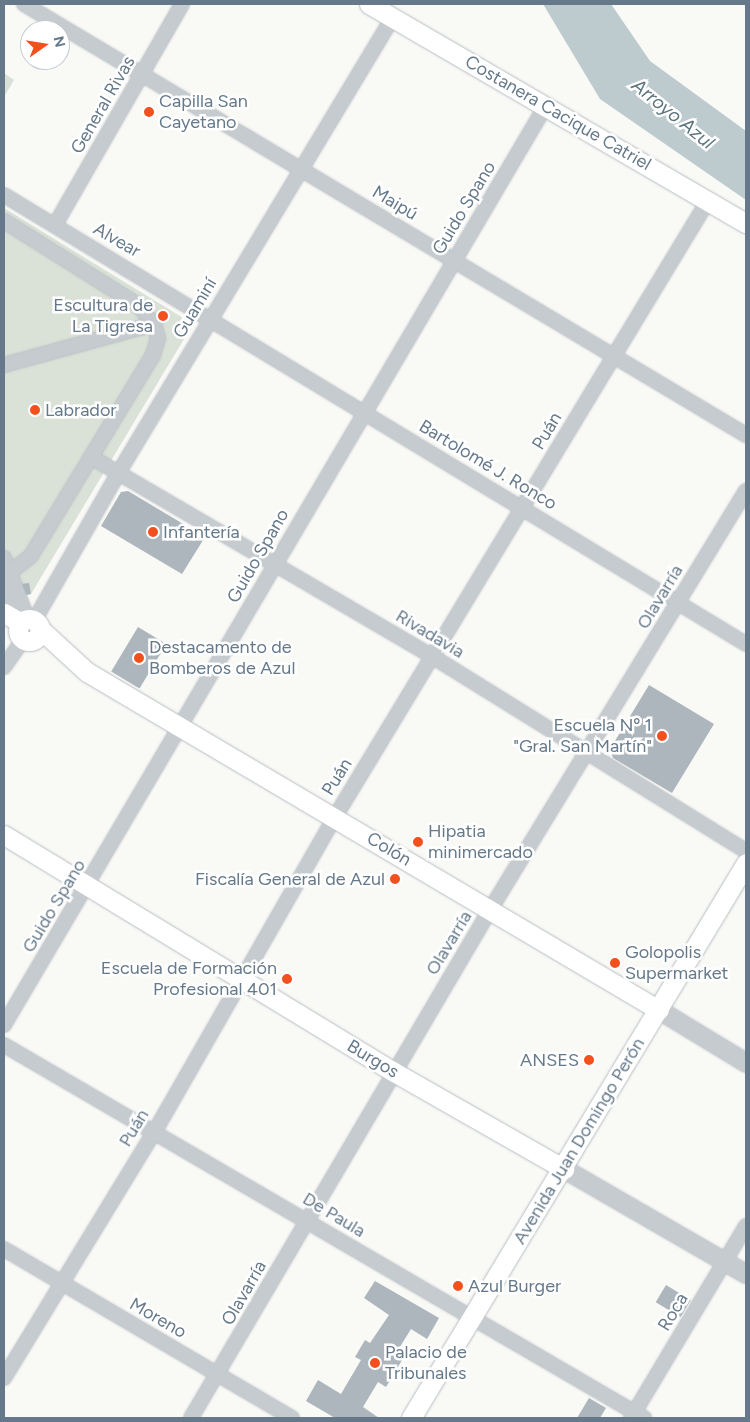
<!DOCTYPE html>
<html>
<head>
<meta charset="utf-8">
<style>
	body { margin:0 }
	#map { position:relative; width:750px; height:1422px; overflow:hidden; background:#f9f9f6; font-family:Figtree,sans-serif }
	div>[style] { position:absolute }
	.green>* { inset:0; background:#dae1d7 }
	.water>* { inset:0; background:#bdcace }
	.building>* { inset:0; background:#acb6bc; transform-origin:0 0 }
	.roads { filter:drop-shadow(0 0 1px #b8bec3) drop-shadow(0 0 1px #b8bec3) }
	.minor>* { height:14px; margin:-7px; padding:0 7px; transform-origin:7px; border-radius:7px; background:#c6cbcf }
	.tertiary>* { height:18px; margin:-9px; padding:0 9px; transform-origin:9px; border-radius:9px; background:#c6cbcf }
	.secondary>* { height:19px; margin:-9.5px; padding:0 9.5px; transform-origin:9.5px; border-radius:9.5px; background:#fff }
	.secondary>.ring { margin:-9.5px; padding:0; box-sizing:content-box; background:none; border:19px solid #fff; border-radius:50% }
	.dots>* { width:14px; height:14px; translate:-50% -50%; box-sizing:border-box; border:2px solid #fff; border-radius:50% }
	span { translate:-50% -50%; white-space:nowrap; text-align:center; line-height:1.15; -webkit-text-stroke:5px #fff; paint-order:stroke }
	.poi-label { font-size:18px; color:#65798a }
	.left { translate:0 -50%; text-align:left }
	.right { translate:-100% -50%; text-align:right }
	.street-label { font-size:18px; color:#65798a }
	.water-label { font-size:19px; color:#5c747e; font-style:italic }
	.frame { position:absolute; inset:0; border:5px solid #65798a; pointer-events:none }
	.north { position:absolute; left:20px; top:20px; width:50px; height:50px; box-sizing:border-box; background:#fff; border:1px solid #c1c9d0; border-radius:50%; rotate:77deg; font-size:14px; font-weight:700; line-height:20px; text-align:center; color:#65798a }
	.north::after { content:''; display:block; margin:auto; width:18px; height:22px; background:#f2511d; clip-path:polygon(50% 0,100% 100%,50% 72%,0 100%) }
</style>
</head>
<body>
<div id="map">
	<div class="green">
		<div style="clip-path:polygon(4px 73px,14px 80px,4px 97px)"></div>
		<div style="clip-path:polygon(4px 208px,193px 324px,31px 594px,4px 598px)"></div>
	</div>
	<div class="water">
		<div style="clip-path:polygon(543px 4px,611px 4px,650px 61px,746px 131px,746px 200px,600px 99px)"></div>
	</div>
	<div class="building">
		<div style="clip-path:polygon(128px 491px,205px 537px,182px 574px,101px 526px,121px 492px)"></div>
		<div style="clip-path:polygon(29px 583px,31px 594px,21px 596px,20px 584px)"></div>
		<div style="left:138px;top:627px;width:33px;height:52px;rotate:31deg"></div>
		<div style="clip-path:polygon(649px 685px,714px 724px,672px 793px,613px 758px,610px 749px)"></div>
		<div style="clip-path:polygon(375px 1281px,439px 1318px,427px 1339px,411px 1329px,398px 1350px,405px 1355px,386px 1387px,378px 1382px,363px 1407px,379px 1418px,335px 1418px,306px 1401px,318px 1380px,341px 1394px,361px 1360px,355px 1357px,365px 1340px,370px 1343px,389px 1315px,364px 1298px)"></div>
		<div style="left:666px;top:1285px;width:29px;height:20px;rotate:31deg"></div>
		<div style="clip-path:polygon(589px 1398px,606px 1408px,600px 1418px,577px 1418px)"></div>
	</div>
	<div class="roads">
		<div class="minor">
			<div style="left:24px;top:4px;width:841px;rotate:30.84deg"></div>
			<div style="left:4px;top:195px;width:867px;rotate:31.18deg"></div>
			<div style="left:4px;top:221px;width:158px;rotate:32.1deg"></div>
			<div style="left:138px;top:305px;width:25px;rotate:50deg"></div>
			<div style="left:154px;top:324px;width:15px;rotate:74deg"></div>
			<div style="left:158px;top:338px;width:18px;rotate:106deg"></div>
			<div style="left:153px;top:355px;width:235px;rotate:121.3deg"></div>
			<div style="left:31px;top:556px;width:28px;rotate:142deg"></div>
			<div style="left:9px;top:573px;width:13px;rotate:113deg"></div>
			<div style="left:55px;top:225px;width:255px;rotate:-60.1deg"></div>
			<div style="left:4px;top:365px;width:156px;rotate:-15.3deg"></div>
			<div style="left:91px;top:457px;width:396px;rotate:30.3deg"></div>
			<div style="left:433px;top:657px;width:368px;rotate:31.8deg"></div>
			<div style="left:4px;top:558px;width:66px;rotate:68.8deg"></div>
			<div style="left:4px;top:587px;width:19px;rotate:78deg"></div>
			<div style="left:8px;top:606px;width:16px;rotate:45deg"></div>
			<div style="left:34px;top:621px;width:172px;rotate:-60.3deg"></div>
			<div style="left:119px;top:472px;width:531px;rotate:-58.94deg"></div>
			<div style="left:4px;top:667px;width:33px;rotate:-55deg"></div>
			<div style="left:4px;top:1025px;width:1066px;rotate:-59.49deg"></div>
			<div style="left:4px;top:1045px;width:741px;rotate:30.23deg"></div>
			<div style="left:4px;top:1249px;width:334px;rotate:30.4deg"></div>
			<div style="left:4px;top:1378px;width:289px;rotate:-58.6deg"></div>
			<div style="left:155px;top:1131px;width:362px;rotate:-60.2deg"></div>
			<div style="left:335px;top:817px;width:722px;rotate:-58.82deg"></div>
			<div style="left:191px;top:1418px;width:589px;rotate:-59.52deg"></div>
			<div style="left:490px;top:910px;width:491px;rotate:-58.6deg"></div>
			<div style="left:631px;top:1418px;width:224px;rotate:-59.1deg"></div>
		</div>
		<div class="tertiary">
			<div style="left:659px;top:1010px;width:102px;rotate:31.3deg"></div>
			<div style="left:564px;top:1169px;width:210px;rotate:30deg"></div>
		</div>
		<div class="secondary">
			<div style="left:369px;top:4px;width:436px;rotate:30.2deg"></div>
			<div style="left:4px;top:613px;width:20px;rotate:30deg"></div>
			<div class="ring" style="left:18px;top:619px;width:3px;height:3px"></div>
			<div style="left:39px;top:628px;width:65px;rotate:42.5deg"></div>
			<div style="left:87px;top:672px;width:664px;rotate:30.58deg"></div>
			<div style="left:4px;top:835px;width:456px;rotate:31.3deg"></div>
			<div style="left:394px;top:1072px;width:196px;rotate:29.7deg"></div>
			<div style="left:411px;top:1418px;width:648px;rotate:-58.88deg"></div>
		</div>
	</div>
	<div class="dots">
		<div style="left:149px;top:112px;background:#f2511d"></div>
		<div style="left:163px;top:316px;background:#f2511d"></div>
		<div style="left:35px;top:410px;background:#f2511d"></div>
		<div style="left:153px;top:532px;background:#f2511d"></div>
		<div style="left:139px;top:658px;background:#f2511d"></div>
		<div style="left:662px;top:736px;background:#f2511d"></div>
		<div style="left:418px;top:842px;background:#f2511d"></div>
		<div style="left:395px;top:879px;background:#f2511d"></div>
		<div style="left:615px;top:963px;background:#f2511d"></div>
		<div style="left:287px;top:979px;background:#f2511d"></div>
		<div style="left:589px;top:1060px;background:#f2511d"></div>
		<div style="left:458px;top:1286px;background:#f2511d"></div>
		<div style="left:375px;top:1363px;background:#f2511d"></div>
	</div>
	<div class="poi-label">
		<span class="left" style="left:159px;top:112px">Capilla San<br>Cayetano</span>
		<span class="right" style="left:153px;top:316px">Escultura de<br>La Tigresa</span>
		<span class="left" style="left:45px;top:410px">Labrador</span>
		<span class="left" style="left:163px;top:532px">Infantería</span>
		<span class="left" style="left:149px;top:658px">Destacamento de<br>Bomberos de Azul</span>
		<span class="right" style="left:652px;top:736px">Escuela Nº 1<br>"Gral. San Martín"</span>
		<span class="left" style="left:428px;top:842px">Hipatia<br>minimercado</span>
		<span class="right" style="left:385px;top:879px">Fiscalía General de Azul</span>
		<span class="left" style="left:625px;top:963px">Golopolis<br>Supermarket</span>
		<span class="right" style="left:277px;top:979px">Escuela de Formación<br>Profesional 401</span>
		<span class="right" style="left:579px;top:1060px">ANSES</span>
		<span class="left" style="left:468px;top:1286px">Azul Burger</span>
		<span class="left" style="left:385px;top:1363px">Palacio de<br>Tribunales</span>
	</div>
	<div class="street-label">
		<span style="left:103px;top:105px;rotate:-60deg">General Rivas</span>
		<span style="left:558px;top:113px;rotate:30deg">Costanera Cacique Catriel</span>
		<span style="left:395px;top:203px;rotate:31deg">Maipú</span>
		<span style="left:464px;top:208px;rotate:-59deg">Guido Spano</span>
		<span style="left:117px;top:240px;rotate:30deg">Alvear</span>
		<span style="left:195px;top:308px;rotate:-59deg">Guaminí</span>
		<span style="left:547px;top:431px;rotate:-59deg">Puán</span>
		<span style="left:488px;top:465px;rotate:31deg">Bartolomé J. Ronco</span>
		<span style="left:258px;top:556px;rotate:-60deg">Guido Spano</span>
		<span style="left:660px;top:597px;rotate:-59deg">Olavarría</span>
		<span style="left:430px;top:634px;rotate:31deg">Rivadavia</span>
		<span style="left:337px;top:777px;rotate:-58deg">Puán</span>
		<span style="left:389px;top:849px;rotate:31deg">Colón</span>
		<span style="left:54px;top:906px;rotate:-59deg">Guido Spano</span>
		<span style="left:449px;top:943px;rotate:-59deg">Olavarría</span>
		<span style="left:373px;top:1059px;rotate:31deg">Burgos</span>
		<span style="left:134px;top:1128px;rotate:-59deg">Puán</span>
		<span style="left:579px;top:1141px;rotate:-59deg">Avenida Juan Domingo Perón</span>
		<span style="left:334px;top:1215px;rotate:31deg">De Paula</span>
		<span style="left:244px;top:1293px;rotate:-60deg">Olavarría</span>
		<span style="left:673px;top:1312px;rotate:-59deg">Roca</span>
		<span style="left:158px;top:1318px;rotate:30deg">Moreno</span>
	</div>
	<div class="water-label">
		<span style="left:673px;top:114px;rotate:39deg">Arroyo Azul</span>
	</div>
	<div class="frame"></div>
	<div class="north">N</div>
</div>
</body>
</html>
